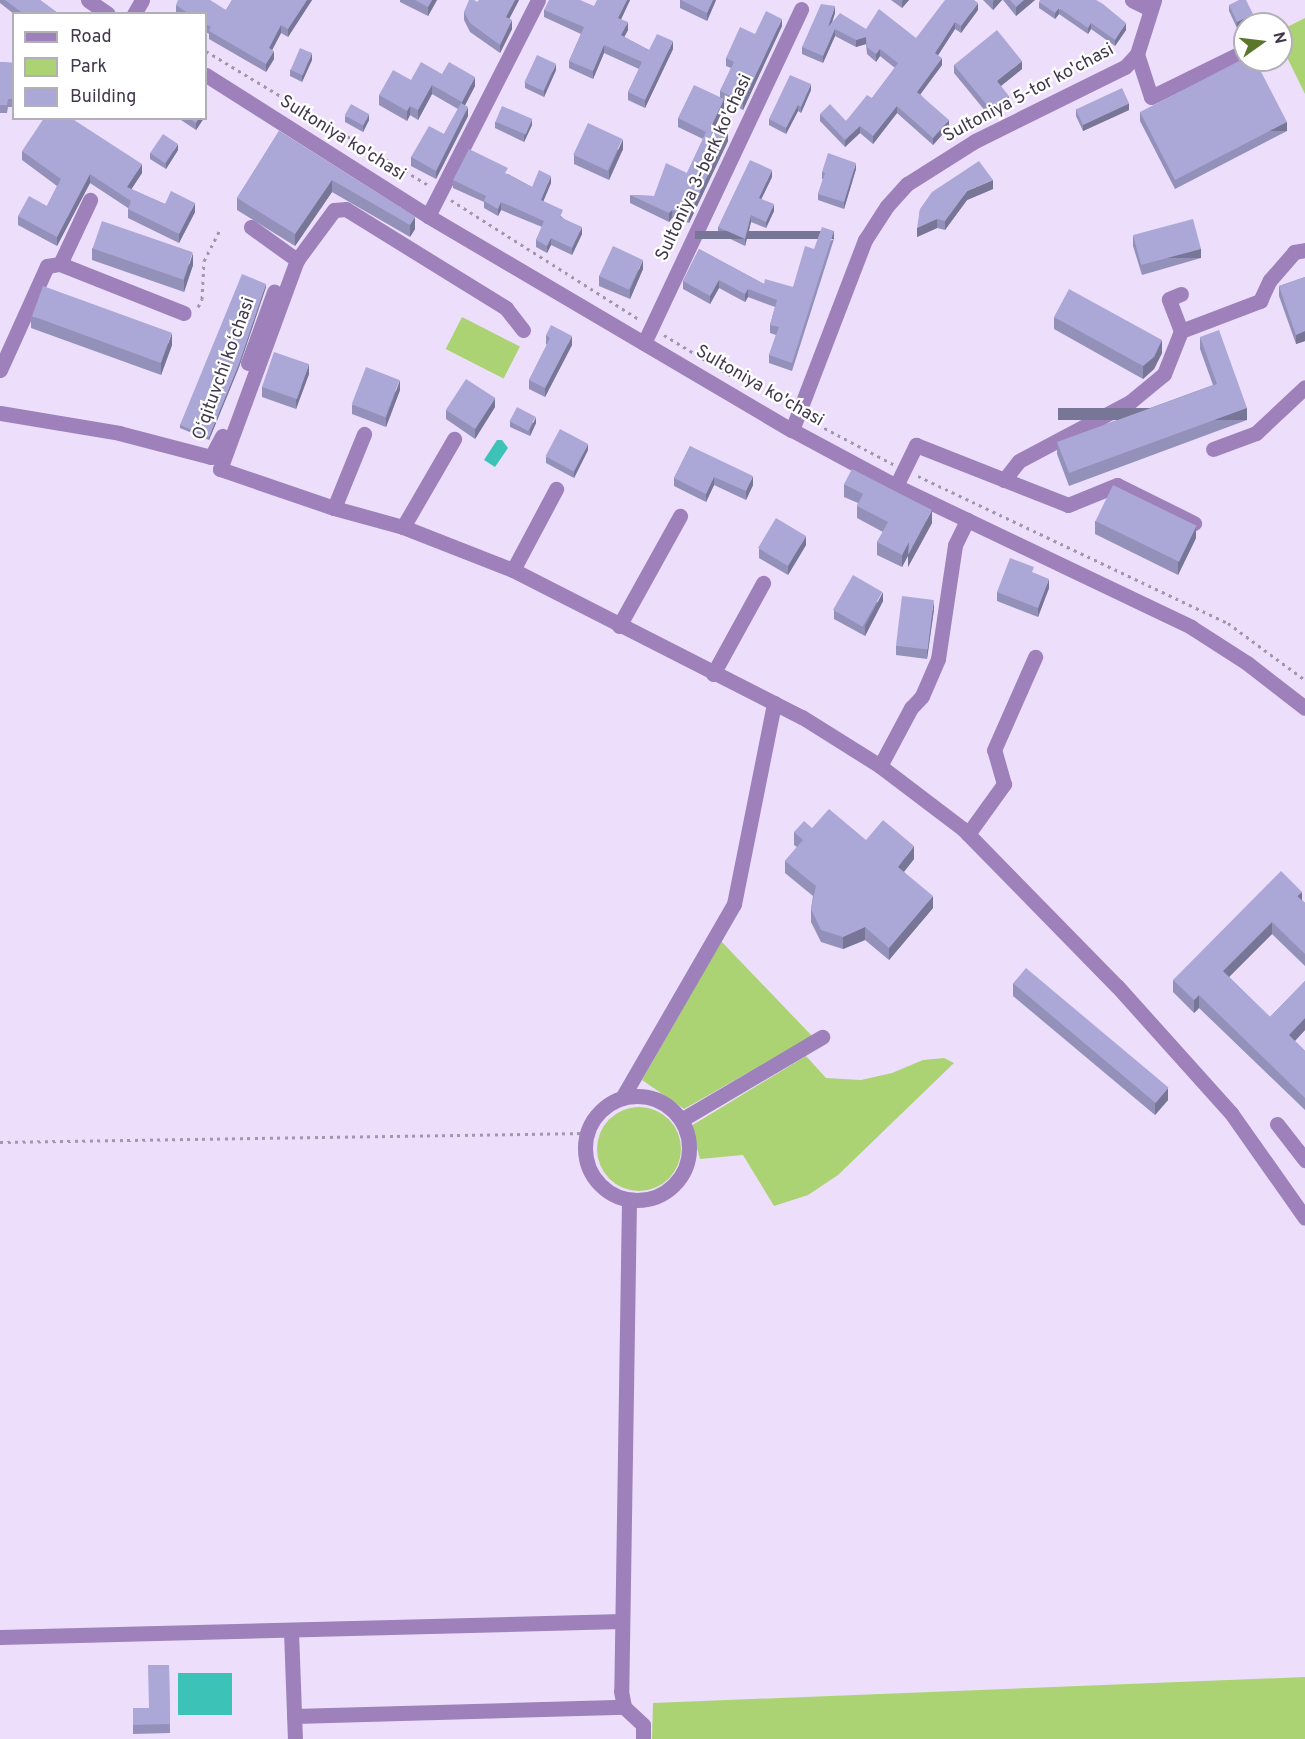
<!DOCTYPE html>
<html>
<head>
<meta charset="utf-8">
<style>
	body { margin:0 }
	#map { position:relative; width:1305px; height:1739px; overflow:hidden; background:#eddffb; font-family:Overpass,sans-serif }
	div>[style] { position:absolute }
	.green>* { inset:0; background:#abd373; transform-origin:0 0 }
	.round { border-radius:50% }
	.water>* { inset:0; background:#3dc2b8; transform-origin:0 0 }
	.path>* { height:3px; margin-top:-1.5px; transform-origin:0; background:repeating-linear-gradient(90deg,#a296ae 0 3px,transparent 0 7.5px) }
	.minor>* { height:15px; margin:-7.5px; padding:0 7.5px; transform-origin:7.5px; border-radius:7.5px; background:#9e80ba }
	.minor>.ring { margin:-7.5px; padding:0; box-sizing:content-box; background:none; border:15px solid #9e80ba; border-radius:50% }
	.wall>* { inset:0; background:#9390ba }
	.shaded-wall>* { inset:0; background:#787697; transform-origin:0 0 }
	.building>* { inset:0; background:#aba8d8; transform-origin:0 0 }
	span { translate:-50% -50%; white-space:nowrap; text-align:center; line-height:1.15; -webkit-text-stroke:4.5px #fff; paint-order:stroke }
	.street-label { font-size:18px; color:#42384b }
	.legend { position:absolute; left:12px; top:12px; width:195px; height:108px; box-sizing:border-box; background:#fff; border:2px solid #b3afb7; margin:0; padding:8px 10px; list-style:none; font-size:18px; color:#42384b }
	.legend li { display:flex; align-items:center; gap:12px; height:30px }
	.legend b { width:30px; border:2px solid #b3afb7 }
	.north { position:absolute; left:1233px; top:12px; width:60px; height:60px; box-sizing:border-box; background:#fff; border:2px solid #b3afb7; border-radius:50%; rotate:76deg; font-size:16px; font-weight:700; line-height:24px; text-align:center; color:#42384b }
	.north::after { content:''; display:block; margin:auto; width:21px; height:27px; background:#5a772c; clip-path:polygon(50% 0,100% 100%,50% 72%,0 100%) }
</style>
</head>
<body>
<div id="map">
	<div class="green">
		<div style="clip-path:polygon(1305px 18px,1305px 94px,1281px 45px,1281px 30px)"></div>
		<div style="left:462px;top:317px;width:65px;height:36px;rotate:27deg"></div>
		<div style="clip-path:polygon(721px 941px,812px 1036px,684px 1109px,642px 1080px)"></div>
		<div style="clip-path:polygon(806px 1056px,826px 1078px,861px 1080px,892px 1073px,923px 1060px,944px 1058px,954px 1063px,838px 1175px,808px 1195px,774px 1206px,743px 1155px,700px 1159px,691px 1126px)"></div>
		<div class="round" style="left:597px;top:1107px;width:84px;height:84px"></div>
		<div style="clip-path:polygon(1305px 1677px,1305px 1739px,652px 1739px,653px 1703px)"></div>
	</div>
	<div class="water">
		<div style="clip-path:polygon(497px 440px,502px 440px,508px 448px,495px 467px,484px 460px)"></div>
		<div style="left:232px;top:1673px;width:42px;height:54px;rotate:90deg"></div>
	</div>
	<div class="path">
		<div style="left:206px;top:51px;width:259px;rotate:31.1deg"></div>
		<div style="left:451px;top:200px;width:224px;rotate:32.4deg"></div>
		<div style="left:198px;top:307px;width:9px;rotate:-63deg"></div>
		<div style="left:202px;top:299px;width:38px;rotate:-87deg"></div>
		<div style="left:204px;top:261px;width:37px;rotate:-63deg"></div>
		<div style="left:664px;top:335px;width:83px;rotate:31.2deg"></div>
		<div style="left:811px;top:421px;width:93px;rotate:27.7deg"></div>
		<div style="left:918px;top:476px;width:343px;rotate:25.4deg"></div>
		<div style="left:1228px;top:623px;width:96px;rotate:36.5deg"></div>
		<div style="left:0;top:1142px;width:586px;rotate:-0.88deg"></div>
	</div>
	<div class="minor">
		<div style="left:88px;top:0;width:24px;rotate:35deg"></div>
		<div style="left:1132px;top:0;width:20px;rotate:27deg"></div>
		<div style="left:134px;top:14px;width:16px;rotate:-60deg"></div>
		<div style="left:1137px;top:54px;width:45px;rotate:72deg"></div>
		<div style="left:1151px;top:97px;width:105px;rotate:-26.1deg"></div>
		<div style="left:206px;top:75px;width:263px;rotate:32.4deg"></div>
		<div style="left:428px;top:216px;width:422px;rotate:30.5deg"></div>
		<div style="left:792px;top:430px;width:118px;rotate:28.3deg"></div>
		<div style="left:896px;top:486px;width:327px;rotate:25.5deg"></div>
		<div style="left:1191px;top:627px;width:67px;rotate:32.7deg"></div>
		<div style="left:1247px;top:663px;width:73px;rotate:37.8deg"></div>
		<div style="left:428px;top:216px;width:242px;rotate:-63deg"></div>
		<div style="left:251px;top:227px;width:57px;rotate:35.7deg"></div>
		<div style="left:60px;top:264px;width:71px;rotate:-64.9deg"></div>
		<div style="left:523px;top:330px;width:28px;rotate:-128deg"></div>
		<div style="left:506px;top:308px;width:188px;rotate:-148.3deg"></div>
		<div style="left:346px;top:209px;width:12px;rotate:175deg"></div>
		<div style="left:334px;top:210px;width:62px;rotate:126.5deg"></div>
		<div style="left:297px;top:260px;width:223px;rotate:110.2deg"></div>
		<div style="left:220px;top:469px;width:120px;rotate:18.9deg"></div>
		<div style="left:334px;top:508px;width:72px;rotate:15.4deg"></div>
		<div style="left:403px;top:527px;width:118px;rotate:21.4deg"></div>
		<div style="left:513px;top:570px;width:324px;rotate:27deg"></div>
		<div style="left:802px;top:717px;width:92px;rotate:32.1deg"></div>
		<div style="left:880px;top:766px;width:104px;rotate:37.2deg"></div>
		<div style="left:963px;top:829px;width:220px;rotate:45.6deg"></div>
		<div style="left:1117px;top:986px;width:171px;rotate:48.1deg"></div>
		<div style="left:1231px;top:1113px;width:128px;rotate:54.8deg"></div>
		<div style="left:1181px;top:331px;width:34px;rotate:-111deg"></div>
		<div style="left:1169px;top:299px;width:13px;rotate:-23deg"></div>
		<div style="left:644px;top:343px;width:369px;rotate:-64.8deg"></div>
		<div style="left:248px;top:363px;width:76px;rotate:-69.9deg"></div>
		<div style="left:0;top:370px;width:114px;rotate:-65.7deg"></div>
		<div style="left:47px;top:266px;width:13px;rotate:-9deg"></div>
		<div style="left:60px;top:264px;width:133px;rotate:21.6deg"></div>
		<div style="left:0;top:413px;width:121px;rotate:9.5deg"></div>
		<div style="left:119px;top:433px;width:95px;rotate:14.6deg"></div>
		<div style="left:211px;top:457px;width:24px;rotate:-62deg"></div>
		<div style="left:792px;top:430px;width:204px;rotate:-69deg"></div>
		<div style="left:865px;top:240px;width:40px;rotate:-57.1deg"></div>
		<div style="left:887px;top:206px;width:30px;rotate:-48deg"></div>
		<div style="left:907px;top:184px;width:80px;rotate:-32.3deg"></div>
		<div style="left:975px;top:141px;width:167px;rotate:-26.3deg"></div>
		<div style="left:1125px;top:67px;width:18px;rotate:-47deg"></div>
		<div style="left:1137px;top:54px;width:57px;rotate:-72.5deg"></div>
		<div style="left:1213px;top:449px;width:46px;rotate:-20.4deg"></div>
		<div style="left:1256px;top:433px;width:67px;rotate:-43.2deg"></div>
		<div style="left:1004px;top:480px;width:24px;rotate:-52deg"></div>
		<div style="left:1019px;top:461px;width:126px;rotate:-28deg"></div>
		<div style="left:1130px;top:402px;width:44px;rotate:-39.5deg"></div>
		<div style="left:1164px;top:374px;width:46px;rotate:-68.4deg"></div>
		<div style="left:1181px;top:331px;width:85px;rotate:-20.8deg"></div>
		<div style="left:1260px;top:301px;width:23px;rotate:-65deg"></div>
		<div style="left:1270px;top:280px;width:37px;rotate:-49deg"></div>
		<div style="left:1294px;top:252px;width:11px;rotate:-10deg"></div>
		<div style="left:896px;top:486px;width:46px;rotate:-64deg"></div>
		<div style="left:916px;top:445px;width:163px;rotate:21.5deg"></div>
		<div style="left:1068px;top:505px;width:53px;rotate:-22.2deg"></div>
		<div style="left:1117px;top:485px;width:86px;rotate:26.3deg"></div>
		<div style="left:334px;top:508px;width:80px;rotate:-67.9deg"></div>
		<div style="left:403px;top:527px;width:102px;rotate:-59.9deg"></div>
		<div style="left:513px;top:570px;width:92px;rotate:-62deg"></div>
		<div style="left:619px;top:626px;width:126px;rotate:-61deg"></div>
		<div style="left:713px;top:674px;width:104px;rotate:-61.2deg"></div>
		<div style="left:880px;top:766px;width:66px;rotate:-61.9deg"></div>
		<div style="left:911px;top:708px;width:16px;rotate:-47deg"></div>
		<div style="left:922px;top:696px;width:40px;rotate:-66.6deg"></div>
		<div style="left:938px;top:659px;width:115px;rotate:-81.5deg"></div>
		<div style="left:955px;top:545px;width:28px;rotate:-64deg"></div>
		<div style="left:968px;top:834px;width:62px;rotate:-54.2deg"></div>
		<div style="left:1004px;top:784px;width:35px;rotate:-106deg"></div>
		<div style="left:994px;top:750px;width:102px;rotate:-66.2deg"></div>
		<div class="ring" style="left:585px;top:1096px;width:89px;height:89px"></div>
		<div style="left:622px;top:1098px;width:224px;rotate:-60deg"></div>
		<div style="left:734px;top:904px;width:205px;rotate:-78.7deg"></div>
		<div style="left:681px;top:1120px;width:164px;rotate:-30.5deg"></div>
		<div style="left:1277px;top:1124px;width:46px;rotate:52.1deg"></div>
		<div style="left:629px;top:1200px;width:491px;rotate:90.9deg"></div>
		<div style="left:621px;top:1691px;width:16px;rotate:79deg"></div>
		<div style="left:624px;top:1707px;width:26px;rotate:43deg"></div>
		<div style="left:643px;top:1725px;width:14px;rotate:90deg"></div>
		<div style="left:291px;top:1631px;width:108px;rotate:87.9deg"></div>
		<div style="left:0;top:1637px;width:622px;rotate:-1.47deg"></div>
		<div style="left:294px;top:1716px;width:330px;rotate:-1.6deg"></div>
	</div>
	<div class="wall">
		<div style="clip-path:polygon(0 0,40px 0,59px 14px,14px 14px,0 3px)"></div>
		<div style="clip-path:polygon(232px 0,312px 0,288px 37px,281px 33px,272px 50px,274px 59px,266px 72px,209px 39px,209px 34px,206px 32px,206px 14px,177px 14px,176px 13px,176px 5px,226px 10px)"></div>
		<div style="clip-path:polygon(400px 0,437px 0,428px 16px,400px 2px)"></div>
		<div style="clip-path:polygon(479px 0,519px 0,509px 19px,512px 29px,500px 53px,470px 32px,464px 20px,464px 12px,478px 2px)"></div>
		<div style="clip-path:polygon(630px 0,621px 19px,628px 30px,624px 37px,649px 50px,673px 49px,645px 108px,628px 100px,628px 92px,639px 69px,604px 53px,593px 79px,569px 68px,569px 61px,581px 34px,544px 17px,544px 10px,594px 6px)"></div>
		<div style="clip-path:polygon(680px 0,716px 0,707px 21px,680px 8px)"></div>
		<div style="clip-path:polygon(891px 0,909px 0,902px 8px)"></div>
		<div style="clip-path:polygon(983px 0,1002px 0,993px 10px)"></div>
		<div style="clip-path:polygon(1003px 0,1035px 0,1016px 16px)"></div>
		<div style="clip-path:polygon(1039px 2px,1126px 30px,1115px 46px,1091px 29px,1088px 34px,1059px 14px,1055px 19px,1039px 8px)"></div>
		<div style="clip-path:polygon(1229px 5px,1253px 20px,1237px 28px,1229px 11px)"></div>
		<div style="clip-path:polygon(978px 10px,961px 33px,955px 29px,938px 55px,942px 65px,920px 94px,949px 127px,933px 145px,897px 113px,873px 144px,860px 133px,845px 147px,820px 121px,820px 114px,846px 121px,872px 98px,895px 68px,880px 56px,876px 62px,867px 54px,866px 44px,856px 47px,835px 36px,823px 63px,802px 54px,802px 47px,835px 13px,832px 23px,916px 38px)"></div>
		<div style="clip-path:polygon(782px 26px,743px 110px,724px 100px,724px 108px,715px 126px,728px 141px,689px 223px,672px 218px,669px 222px,630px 203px,630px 195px,654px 196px,687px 173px,703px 139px,678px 127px,678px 118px,720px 97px,720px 91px,731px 68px,726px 66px,726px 58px,755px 34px)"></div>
		<div style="clip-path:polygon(312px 60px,302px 82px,290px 76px,290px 70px)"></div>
		<div style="clip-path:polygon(0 62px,14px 63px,14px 107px,8px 107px,7px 113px,0 113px)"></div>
		<div style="clip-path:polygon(954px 65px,1022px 69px,1001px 86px,1009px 104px,991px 118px,954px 73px)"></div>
		<div style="clip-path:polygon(556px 70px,544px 97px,525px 88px,525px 82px)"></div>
		<div style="clip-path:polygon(442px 74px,475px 86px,465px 105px,468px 116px,436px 179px,411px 166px,411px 157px,444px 134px,458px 109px,432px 94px,418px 120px,410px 115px,407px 121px,379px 105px,379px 95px,411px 80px)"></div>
		<div style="clip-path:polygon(811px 90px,801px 113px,798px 111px,786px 134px,769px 125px,769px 119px)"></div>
		<div style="clip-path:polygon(1076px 109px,1129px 110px,1083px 131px,1076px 116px)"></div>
		<div style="clip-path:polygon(1140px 112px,1287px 131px,1175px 189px,1140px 121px)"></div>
		<div style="clip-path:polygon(345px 116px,369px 120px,363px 132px,345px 122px)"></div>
		<div style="clip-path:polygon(178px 118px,204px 118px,196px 130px)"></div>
		<div style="clip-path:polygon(495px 122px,532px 125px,524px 142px,495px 128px)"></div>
		<div style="clip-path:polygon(279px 131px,415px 217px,415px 229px,410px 237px,332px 192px,295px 246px,237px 210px,237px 198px)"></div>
		<div style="clip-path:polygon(623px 149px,609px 180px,574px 164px,574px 155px)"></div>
		<div style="clip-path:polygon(178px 150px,166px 169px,150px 159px,150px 153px)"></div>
		<div style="clip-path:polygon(22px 151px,142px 173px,131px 189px,165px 204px,195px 212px,179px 243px,128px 218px,128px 208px,90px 183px,57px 246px,18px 225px,18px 216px,47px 206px,57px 186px,22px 160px)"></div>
		<div style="clip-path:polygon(856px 169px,844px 209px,818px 200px,818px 194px,823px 179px,822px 179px,822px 172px)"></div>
		<div style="clip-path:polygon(508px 174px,532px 187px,551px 183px,543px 201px,582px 234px,572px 255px,551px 245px,547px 253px,536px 247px,536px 240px,542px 227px,501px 210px,498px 216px,484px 208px,484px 202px,453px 188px,453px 180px)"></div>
		<div style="clip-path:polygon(772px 177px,761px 199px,774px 211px,766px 228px,751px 222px,745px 246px,718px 233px,718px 227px)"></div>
		<div style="clip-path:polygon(993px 189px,967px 200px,945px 230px,937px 228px,917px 237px,920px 209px)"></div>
		<div style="clip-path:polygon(1133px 236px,1201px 258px,1142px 275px,1133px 246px)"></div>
		<div style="clip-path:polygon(834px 239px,792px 371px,769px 363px,769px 355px,776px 335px,770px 333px,770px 325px,775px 307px,748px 297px,745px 302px,719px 288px,710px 304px,683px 289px,683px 281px,699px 249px,764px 284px,793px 287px,814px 249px)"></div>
		<div style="clip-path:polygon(92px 248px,193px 265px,184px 292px,92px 260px)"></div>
		<div style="clip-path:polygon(643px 269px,630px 299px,599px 286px,599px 276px)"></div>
		<div style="clip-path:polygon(1305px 277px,1305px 341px,1296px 344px,1279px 296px,1279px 286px)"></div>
		<div style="clip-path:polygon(266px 287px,239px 367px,209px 440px,180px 428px,180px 425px)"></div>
		<div style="clip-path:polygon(31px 316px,172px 345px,161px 375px,31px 328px)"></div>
		<div style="clip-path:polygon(1054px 317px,1162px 353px,1154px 369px,1143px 379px,1054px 329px)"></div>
		<div style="clip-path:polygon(546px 335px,572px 345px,545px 397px,529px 389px,529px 380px,547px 345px,546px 344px)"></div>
		<div style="clip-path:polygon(1200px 337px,1247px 420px,1069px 486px,1057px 454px,1057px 442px,1213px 385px,1200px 349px)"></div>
		<div style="clip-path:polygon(309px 374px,296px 409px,262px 397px,262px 387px)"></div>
		<div style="clip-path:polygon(400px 390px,386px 427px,352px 414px,352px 405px)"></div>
		<div style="clip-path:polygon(495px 407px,475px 439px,446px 419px,446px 410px)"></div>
		<div style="clip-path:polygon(510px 421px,536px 423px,530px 436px,510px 427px)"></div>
		<div style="clip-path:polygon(690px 446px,753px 485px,746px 500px,714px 485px,706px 502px,674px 486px,674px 478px)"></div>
		<div style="clip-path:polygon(588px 450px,574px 478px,546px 463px,546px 457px)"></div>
		<div style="clip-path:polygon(844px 484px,932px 523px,908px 567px,908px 555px,902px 567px,877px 555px,877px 542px,883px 532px,857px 518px,857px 506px,858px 503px,844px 497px)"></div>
		<div style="clip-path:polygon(1095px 521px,1196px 538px,1178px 575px,1095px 534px)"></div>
		<div style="clip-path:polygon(806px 545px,788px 575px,759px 558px,759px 549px)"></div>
		<div style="clip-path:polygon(1034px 573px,1049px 588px,1038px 617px,997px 601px,997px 592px)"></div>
		<div style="clip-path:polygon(883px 601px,865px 636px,834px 619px,834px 610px)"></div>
		<div style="clip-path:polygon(934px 609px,927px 659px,896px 655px,896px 646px)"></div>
		<div style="clip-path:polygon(812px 828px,866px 840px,914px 859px,904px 872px,933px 908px,889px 960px,865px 940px,843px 949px,821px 942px,811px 922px,811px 909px,813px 896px,785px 873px,785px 861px,797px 847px,794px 845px,794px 832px)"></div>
		<div style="clip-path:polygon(1302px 900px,1305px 903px,1305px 966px,1272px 934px,1229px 977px,1270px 1017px,1305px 981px,1305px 1030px,1295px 1041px,1305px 1051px,1305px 1110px,1199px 1008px,1194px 1013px,1173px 992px,1173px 980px)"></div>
		<div style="clip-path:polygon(1013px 983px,1168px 1100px,1155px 1115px,1013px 996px)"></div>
		<div style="clip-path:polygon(169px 1665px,170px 1733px,133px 1734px,133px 1708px,149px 1708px)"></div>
	</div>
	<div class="shaded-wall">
		<div style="clip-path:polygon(307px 0,312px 0,288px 37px,288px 29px)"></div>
		<div style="clip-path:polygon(432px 0,437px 0,428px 16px,428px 7px)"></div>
		<div style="clip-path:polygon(515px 0,519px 0,506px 25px,506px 17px)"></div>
		<div style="clip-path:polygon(627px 0,630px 0,618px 26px,618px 18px)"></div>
		<div style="clip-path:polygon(713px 0,716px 0,707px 21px,707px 13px)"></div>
		<div style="clip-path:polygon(903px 0,909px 0,902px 8px,902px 2px)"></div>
		<div style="clip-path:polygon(994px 0,1002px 0,993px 10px,993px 2px)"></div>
		<div style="clip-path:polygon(1024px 0,1035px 0,1016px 16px,1016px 7px)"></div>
		<div style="clip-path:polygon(978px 3px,978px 10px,961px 33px,961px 26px)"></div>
		<div style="clip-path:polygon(835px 6px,835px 13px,828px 34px,828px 27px)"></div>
		<div style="clip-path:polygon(1059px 8px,1059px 14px,1055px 19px,1055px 13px)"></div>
		<div style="clip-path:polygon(1253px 14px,1253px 20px,1237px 28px,1237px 22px)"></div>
		<div style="clip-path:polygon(782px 19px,782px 26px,743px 110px,743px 102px)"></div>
		<div style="clip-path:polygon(512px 20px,512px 29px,500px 53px,500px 45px)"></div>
		<div style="clip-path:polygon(628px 22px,628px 30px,621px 43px,621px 35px)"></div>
		<div style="clip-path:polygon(955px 22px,955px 29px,935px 60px,935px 53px)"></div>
		<div style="clip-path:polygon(1091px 23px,1091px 29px,1088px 34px,1088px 28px)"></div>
		<div style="clip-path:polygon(1126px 23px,1126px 30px,1115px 46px,1115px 40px)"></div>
		<div style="clip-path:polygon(281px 25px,281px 33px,269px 56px,269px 48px)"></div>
		<div style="clip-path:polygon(835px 29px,835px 36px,823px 63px,823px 56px)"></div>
		<div style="clip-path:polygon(866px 37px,866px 44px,856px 47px,856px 40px)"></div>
		<div style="clip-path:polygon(673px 41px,673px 49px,645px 108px,645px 100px)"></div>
		<div style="clip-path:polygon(604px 45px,604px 53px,593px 79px,593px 71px)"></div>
		<div style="clip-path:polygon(880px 49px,880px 56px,876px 62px,876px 54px)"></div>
		<div style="clip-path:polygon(274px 51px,274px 59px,266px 72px,266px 64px)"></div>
		<div style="clip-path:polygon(312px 53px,312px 60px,302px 82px,302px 76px)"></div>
		<div style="clip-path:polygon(942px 58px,942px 65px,917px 99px,917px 92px)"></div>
		<div style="clip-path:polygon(1022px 61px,1022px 69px,997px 89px,997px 81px)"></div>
		<div style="clip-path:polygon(556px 64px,556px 70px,544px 97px,544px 91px)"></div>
		<div style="clip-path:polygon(475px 77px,475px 86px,462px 111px,462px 102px)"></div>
		<div style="clip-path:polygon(811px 84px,811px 90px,801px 113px,801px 107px)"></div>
		<div style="clip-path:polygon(432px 85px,432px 94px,418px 120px,418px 110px)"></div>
		<div style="clip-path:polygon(1009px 96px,1009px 104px,991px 118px,991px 110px)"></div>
		<div style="clip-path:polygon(724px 99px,724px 108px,712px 133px,712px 125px)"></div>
		<div style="clip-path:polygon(1129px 103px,1129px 110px,1083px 131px,1083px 125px)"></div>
		<div style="clip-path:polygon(798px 105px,798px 111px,786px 134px,786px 128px)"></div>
		<div style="clip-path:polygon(410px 106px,410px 115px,407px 121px,407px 111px)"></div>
		<div style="clip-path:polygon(897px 106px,897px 113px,873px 144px,873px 136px)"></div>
		<div style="clip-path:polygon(468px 107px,468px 116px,436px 179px,436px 171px)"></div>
		<div style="clip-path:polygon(369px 114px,369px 120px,363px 132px,363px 126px)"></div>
		<div style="clip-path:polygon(199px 118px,204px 118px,196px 130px,196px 123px)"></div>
		<div style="clip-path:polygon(532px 119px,532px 125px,524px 142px,524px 136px)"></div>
		<div style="clip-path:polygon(949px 120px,949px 127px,933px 145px,933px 138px)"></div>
		<div style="left:1287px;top:122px;width:9px;height:126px;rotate:90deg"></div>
		<div style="clip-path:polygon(860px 126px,860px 133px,845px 147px,845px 140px)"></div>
		<div style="clip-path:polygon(728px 132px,728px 141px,689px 223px,689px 215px)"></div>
		<div style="clip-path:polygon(623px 139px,623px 149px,609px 180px,609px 171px)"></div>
		<div style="clip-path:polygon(178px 144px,178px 150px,166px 169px,166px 163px)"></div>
		<div style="clip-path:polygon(856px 163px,856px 169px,844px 209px,844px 202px)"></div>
		<div style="clip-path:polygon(142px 164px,142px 173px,127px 196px,127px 187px)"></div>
		<div style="clip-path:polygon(772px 170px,772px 177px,759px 204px,759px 198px)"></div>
		<div style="clip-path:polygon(90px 174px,90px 183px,57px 246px,57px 237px)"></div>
		<div style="clip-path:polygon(551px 176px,551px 183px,541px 207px,541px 200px)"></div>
		<div style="clip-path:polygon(332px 180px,332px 192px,295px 246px,295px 234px)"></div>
		<div style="clip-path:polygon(993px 180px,993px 189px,967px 200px,945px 230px,945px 221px,967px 191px)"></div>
		<div style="clip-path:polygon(501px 202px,501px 210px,498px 216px,498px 209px)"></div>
		<div style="clip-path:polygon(195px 203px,195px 212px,179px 243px,179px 234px)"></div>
		<div style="clip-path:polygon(774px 204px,774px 211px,766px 228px,766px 222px)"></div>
		<div style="clip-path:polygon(672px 210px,672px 218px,669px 222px,669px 213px)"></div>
		<div style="clip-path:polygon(751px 215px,751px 222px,745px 246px,745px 239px)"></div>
		<div style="clip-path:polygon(415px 217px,415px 229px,410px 237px,410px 225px)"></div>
		<div style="clip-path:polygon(937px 219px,937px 228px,917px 237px,917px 228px)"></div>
		<div style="clip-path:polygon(582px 227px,582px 234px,572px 255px,572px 248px)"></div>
		<div style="left:834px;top:231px;width:8px;height:139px;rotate:90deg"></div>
		<div style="clip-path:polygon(551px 238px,551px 245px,547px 253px,547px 246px)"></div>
		<div style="left:1201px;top:249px;width:9px;height:61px;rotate:90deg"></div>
		<div style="clip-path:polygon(193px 253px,193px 265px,184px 292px,184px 280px)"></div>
		<div style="clip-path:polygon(643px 260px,643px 269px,630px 299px,630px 290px)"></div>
		<div style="clip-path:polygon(719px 280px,719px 288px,710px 304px,710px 296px)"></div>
		<div style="clip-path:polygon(266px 284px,266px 287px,239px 367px,209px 440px,209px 437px)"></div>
		<div style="clip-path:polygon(748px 289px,748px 297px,745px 302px,745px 294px)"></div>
		<div style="clip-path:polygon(1305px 331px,1305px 341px,1296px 344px,1296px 335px)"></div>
		<div style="clip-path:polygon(172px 333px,172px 345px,161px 375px,161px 363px)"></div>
		<div style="clip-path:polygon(572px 336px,572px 345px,545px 397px,545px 388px)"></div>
		<div style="clip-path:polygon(1162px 340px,1162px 353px,1154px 369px,1143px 379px,1143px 366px)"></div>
		<div style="clip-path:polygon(309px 364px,309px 374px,296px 409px,296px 400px)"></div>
		<div style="clip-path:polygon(400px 380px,400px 390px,386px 427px,386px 418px)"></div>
		<div style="clip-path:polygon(495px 398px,495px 407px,475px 439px,475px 429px)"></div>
		<div style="left:1247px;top:408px;width:12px;height:189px;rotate:90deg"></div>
		<div style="clip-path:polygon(536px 417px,536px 423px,530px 436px,530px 430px)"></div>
		<div style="clip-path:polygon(588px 444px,588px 450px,574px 478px,574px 472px)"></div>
		<div style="clip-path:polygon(753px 476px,753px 485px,746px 500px,746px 491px)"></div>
		<div style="clip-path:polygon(714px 477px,714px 485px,706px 502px,706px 494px)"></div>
		<div style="clip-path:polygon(932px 510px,932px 523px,908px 567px,908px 555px)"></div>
		<div style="clip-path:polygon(1196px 526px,1196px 538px,1178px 575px,1178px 562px)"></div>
		<div style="clip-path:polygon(806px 536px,806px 545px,788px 575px,788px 566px)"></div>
		<div style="clip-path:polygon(909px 542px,909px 554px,902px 567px,902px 555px)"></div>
		<div style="clip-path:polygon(1049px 579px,1049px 588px,1038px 617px,1038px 608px)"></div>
		<div style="clip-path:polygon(883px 592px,883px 601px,865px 636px,865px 626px)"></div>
		<div style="clip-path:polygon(934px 600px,934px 609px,927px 659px,927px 650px)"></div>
		<div style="clip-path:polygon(914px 846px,914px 859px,898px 879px,898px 867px)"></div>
		<div style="clip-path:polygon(1302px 892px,1302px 904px,1297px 896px)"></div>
		<div style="clip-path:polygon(933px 896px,933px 908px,889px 960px,889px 948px)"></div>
		<div style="clip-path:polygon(1272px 922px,1272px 934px,1223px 983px,1223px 971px)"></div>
		<div style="clip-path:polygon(865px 927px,865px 940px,843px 949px,843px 937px)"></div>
		<div style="clip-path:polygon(1199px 995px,1199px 1008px,1194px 1013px,1194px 1000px)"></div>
		<div style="clip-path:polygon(1305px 1018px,1305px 1030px,1289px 1047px,1289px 1035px)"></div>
		<div style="clip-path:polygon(1168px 1088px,1168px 1100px,1155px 1115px,1155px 1103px)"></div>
	</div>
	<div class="building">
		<div style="clip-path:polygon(5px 0,40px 0,59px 14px,24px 14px)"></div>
		<div style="clip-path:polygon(178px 0,210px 0,226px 10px,232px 0,307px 0,288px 29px,281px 25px,269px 48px,274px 51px,266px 64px,209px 31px,211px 27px,206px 24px,206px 14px,189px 14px,176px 5px)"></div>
		<div style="clip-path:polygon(415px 0,432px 0,428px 7px)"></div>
		<div style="clip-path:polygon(469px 0,474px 0,478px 2px,479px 0,515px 0,506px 17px,512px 20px,500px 45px,470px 23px,464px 12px)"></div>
		<div style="clip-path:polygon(549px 0,580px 0,594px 6px,597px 0,627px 0,618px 18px,628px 22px,621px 35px,649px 50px,657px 34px,673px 41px,645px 100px,628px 92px,642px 62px,604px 45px,593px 71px,569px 61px,584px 27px,544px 10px)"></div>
		<div style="clip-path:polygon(681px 0,713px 0,707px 13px)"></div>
		<div style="clip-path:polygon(945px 0,974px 0,978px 3px,961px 26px,955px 22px,935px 53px,942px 58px,917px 92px,949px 120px,933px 138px,897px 106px,873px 136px,860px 126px,845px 140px,820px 114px,830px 104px,846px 121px,867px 95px,872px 98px,898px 63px,880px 49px,876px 54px,867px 47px,866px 37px,856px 40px,835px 29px,823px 56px,802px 47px,821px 4px,835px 6px,828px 27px,840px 13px,866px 29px,879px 9px,916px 38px)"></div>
		<div style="clip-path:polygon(1010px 0,1024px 0,1016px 7px)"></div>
		<div style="clip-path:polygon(1040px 0,1096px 0,1103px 4px,1126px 23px,1115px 40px,1091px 23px,1088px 28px,1059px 8px,1055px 13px,1039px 2px)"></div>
		<div style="clip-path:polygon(1239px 0,1246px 0,1253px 14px,1237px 22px,1229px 5px)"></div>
		<div style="clip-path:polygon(766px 11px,782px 19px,743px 102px,720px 91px,734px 62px,726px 58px,740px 27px,755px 34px)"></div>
		<div style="clip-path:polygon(997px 30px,1022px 61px,997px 81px,1009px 96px,991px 110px,954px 65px)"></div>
		<div style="left:300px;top:48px;width:13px;height:24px;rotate:23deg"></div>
		<div style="left:537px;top:55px;width:21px;height:30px;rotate:25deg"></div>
		<div style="clip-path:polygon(1245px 58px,1245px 60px,1255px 60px,1287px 122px,1175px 180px,1140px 112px)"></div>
		<div style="clip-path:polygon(0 62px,14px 63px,14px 99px,8px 99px,7px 105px,0 105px)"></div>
		<div style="clip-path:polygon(421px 62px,442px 74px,449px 62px,475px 77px,462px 102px,432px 85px,418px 110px,410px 106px,407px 111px,379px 95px,393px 70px,411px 80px)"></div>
		<div style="clip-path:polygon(790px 75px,811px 84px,801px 107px,798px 105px,786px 128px,769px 119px)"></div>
		<div style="clip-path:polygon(694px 85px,724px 99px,712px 125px,728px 132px,689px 215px,672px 210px,669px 213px,630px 195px,654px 196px,666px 163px,687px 173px,706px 132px,678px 118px)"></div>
		<div style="left:1122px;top:88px;width:17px;height:51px;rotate:65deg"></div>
		<div style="clip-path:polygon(461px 103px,468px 107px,436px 171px,411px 157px,429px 126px,444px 134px)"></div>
		<div style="left:351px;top:104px;width:21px;height:13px;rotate:29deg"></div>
		<div style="left:502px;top:106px;width:33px;height:17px;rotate:23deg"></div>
		<div style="clip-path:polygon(44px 118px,71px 118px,142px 164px,127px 187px,165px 204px,171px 191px,195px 203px,179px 234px,128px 209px,131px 201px,90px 174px,57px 237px,18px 216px,29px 196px,47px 206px,61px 179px,22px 151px)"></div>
		<div style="clip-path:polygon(189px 118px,199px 118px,196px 123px)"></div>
		<div style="left:588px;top:123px;width:38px;height:35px;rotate:25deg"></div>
		<div style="clip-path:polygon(279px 131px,415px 217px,410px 225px,332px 180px,295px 234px,237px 198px)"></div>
		<div style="left:163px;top:134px;width:18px;height:23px;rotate:34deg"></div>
		<div style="clip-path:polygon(469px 149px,508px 168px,505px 173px,532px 187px,539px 170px,551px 176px,541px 200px,563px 210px,560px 217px,582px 227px,572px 248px,551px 238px,547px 246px,536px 240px,544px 221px,501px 202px,498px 209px,484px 201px,486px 196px,453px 180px)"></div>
		<div style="clip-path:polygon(828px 153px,856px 163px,844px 202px,818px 194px,825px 173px,822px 172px)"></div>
		<div style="clip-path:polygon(750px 160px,772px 170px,759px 198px,774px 204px,766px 222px,751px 215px,745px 239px,718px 227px)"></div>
		<div style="clip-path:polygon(979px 161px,993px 180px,967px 191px,945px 221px,937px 219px,917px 228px,920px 209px,932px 192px)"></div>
		<div style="left:1193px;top:219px;width:31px;height:62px;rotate:75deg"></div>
		<div style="left:102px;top:221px;width:96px;height:29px;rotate:19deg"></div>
		<div style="clip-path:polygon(822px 227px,834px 231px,792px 363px,769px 355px,779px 327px,770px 325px,777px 300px,748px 289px,745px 294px,719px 280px,710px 296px,683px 281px,699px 249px,764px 284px,765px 279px,793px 287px,805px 246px,814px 249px)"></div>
		<div style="left:613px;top:246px;width:33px;height:33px;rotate:25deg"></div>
		<div style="clip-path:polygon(242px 274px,266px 284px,239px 364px,209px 437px,180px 425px)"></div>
		<div style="clip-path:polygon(1305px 277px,1305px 331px,1296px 335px,1279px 286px)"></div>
		<div style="left:43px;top:286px;width:137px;height:32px;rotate:20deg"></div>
		<div style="clip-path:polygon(1069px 289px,1162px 340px,1154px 357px,1143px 366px,1054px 317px)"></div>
		<div style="clip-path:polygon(551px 325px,572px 336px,545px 388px,529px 380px,550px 338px,546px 335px)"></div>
		<div style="clip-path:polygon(1219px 330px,1247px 408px,1069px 473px,1057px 442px,1217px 384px,1200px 337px)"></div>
		<div style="left:274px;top:352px;width:37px;height:37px;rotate:19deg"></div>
		<div style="left:366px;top:367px;width:36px;height:40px;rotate:21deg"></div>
		<div style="left:466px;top:379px;width:35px;height:37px;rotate:33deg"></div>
		<div style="left:517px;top:407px;width:21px;height:16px;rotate:28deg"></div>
		<div style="left:560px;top:429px;width:32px;height:31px;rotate:28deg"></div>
		<div style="clip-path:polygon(690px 446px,753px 476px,746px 491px,714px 477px,706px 494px,674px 478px)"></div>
		<div style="clip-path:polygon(852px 469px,932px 510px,908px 555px,909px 542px,902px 555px,877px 542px,888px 522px,857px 506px,863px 494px,844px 484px)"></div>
		<div style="left:1113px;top:485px;width:93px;height:40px;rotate:26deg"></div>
		<div style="left:776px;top:518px;width:35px;height:35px;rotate:31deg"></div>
		<div style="clip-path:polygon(1010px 558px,1034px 567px,1032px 572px,1049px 579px,1038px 608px,997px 592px)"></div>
		<div style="left:853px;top:575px;width:34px;height:40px;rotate:30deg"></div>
		<div style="left:902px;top:596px;width:32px;height:50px;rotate:7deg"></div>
		<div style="clip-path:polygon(829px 809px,866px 840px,883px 820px,914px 846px,898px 867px,933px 896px,889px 948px,865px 927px,843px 937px,821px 930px,811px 909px,816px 886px,785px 861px,803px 840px,794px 832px,804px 821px,812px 828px)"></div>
		<div style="clip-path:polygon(1281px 871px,1302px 892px,1297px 896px,1305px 903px,1305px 954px,1272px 922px,1223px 971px,1270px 1017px,1305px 981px,1305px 1018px,1289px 1035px,1305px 1051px,1305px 1098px,1199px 995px,1194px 1000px,1173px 980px)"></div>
		<div style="left:1026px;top:968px;width:186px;height:20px;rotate:40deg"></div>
		<div style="clip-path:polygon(148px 1665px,169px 1665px,170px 1724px,133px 1725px,133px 1708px,149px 1708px)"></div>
	</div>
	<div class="street-label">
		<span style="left:1029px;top:94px;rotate:-28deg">Sultoniya 5-tor ko'chasi</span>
		<span style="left:342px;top:139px;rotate:32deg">Sultoniya ko'chasi</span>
		<span style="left:705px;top:168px;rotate:-65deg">Sultoniya 3-berk ko'chasi</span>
		<span style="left:225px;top:369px;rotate:-70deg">Oʻqituvchi koʻchasi</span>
		<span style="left:759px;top:387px;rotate:30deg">Sultoniya ko'chasi</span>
	</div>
	<ul class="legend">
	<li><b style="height:8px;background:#9e80ba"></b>Road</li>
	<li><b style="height:16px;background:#abd373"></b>Park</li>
	<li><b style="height:16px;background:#aba8d8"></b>Building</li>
	</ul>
	<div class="north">N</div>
</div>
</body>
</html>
